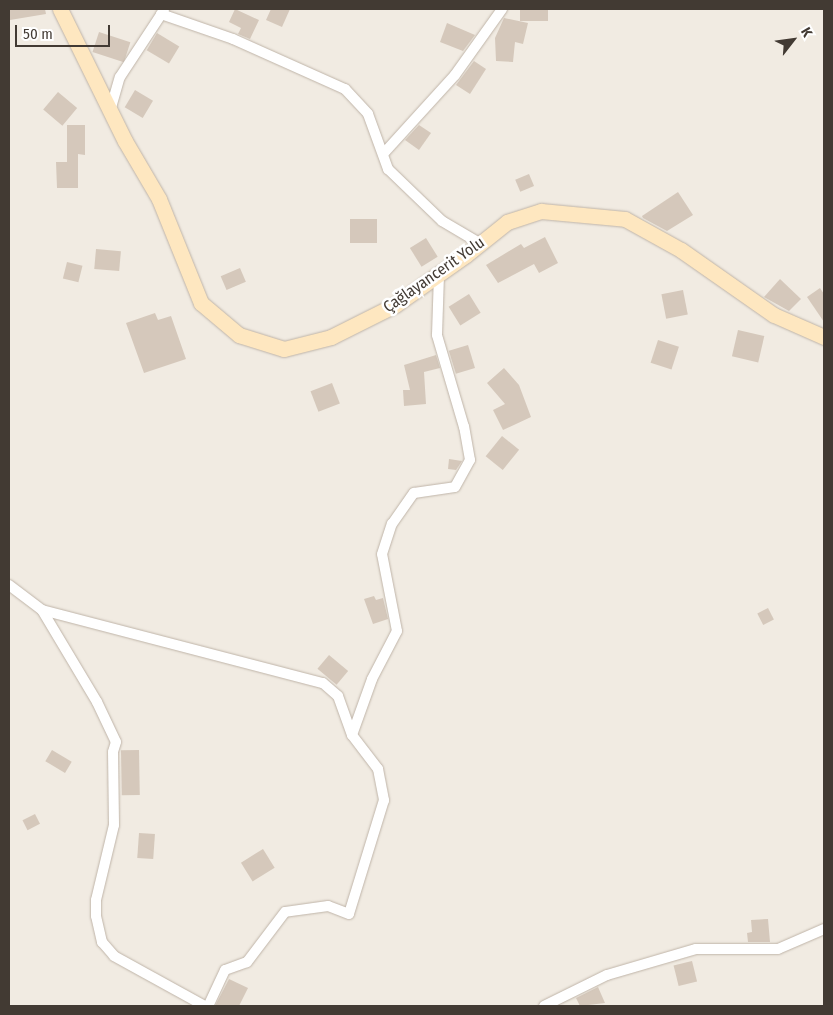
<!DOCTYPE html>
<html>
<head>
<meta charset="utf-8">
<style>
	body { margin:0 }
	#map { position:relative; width:833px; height:1015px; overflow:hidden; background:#f1ebe2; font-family:"Fira Sans Condensed",sans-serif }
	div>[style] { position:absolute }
	.building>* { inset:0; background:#d5c8bb; transform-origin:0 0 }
	.roads { filter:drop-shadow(0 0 1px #bfb4a8) drop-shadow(0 0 1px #bfb4a8) }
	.street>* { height:10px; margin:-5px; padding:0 5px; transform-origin:5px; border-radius:5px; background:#fff }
	.secondary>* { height:15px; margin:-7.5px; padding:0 7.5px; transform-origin:7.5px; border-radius:7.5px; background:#fee7c0 }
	span { translate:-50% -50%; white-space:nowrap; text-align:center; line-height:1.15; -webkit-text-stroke:5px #fff; paint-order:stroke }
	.street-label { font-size:16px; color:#423a33 }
	.frame { position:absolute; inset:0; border:10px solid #423a33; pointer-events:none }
	.north { position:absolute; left:768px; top:15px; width:50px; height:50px; -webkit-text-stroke:4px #fff; paint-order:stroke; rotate:60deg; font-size:14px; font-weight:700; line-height:20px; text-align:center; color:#423a33 }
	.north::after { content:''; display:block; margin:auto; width:18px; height:22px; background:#423a33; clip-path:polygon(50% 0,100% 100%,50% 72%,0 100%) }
	.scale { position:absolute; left:15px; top:25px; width:95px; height:22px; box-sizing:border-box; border:2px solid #423a33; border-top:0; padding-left:6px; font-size:15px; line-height:18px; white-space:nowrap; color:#423a33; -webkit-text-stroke:4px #fff; paint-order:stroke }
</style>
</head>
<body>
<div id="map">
	<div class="building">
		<div style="clip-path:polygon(9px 9px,45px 9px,46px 14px,10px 20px)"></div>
		<div style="clip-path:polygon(235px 9px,259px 20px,250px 39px,238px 34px,241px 28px,229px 22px)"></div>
		<div style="clip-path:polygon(271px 9px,290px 9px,282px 27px,266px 20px)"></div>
		<div style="left:520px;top:9px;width:28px;height:12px"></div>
		<div style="clip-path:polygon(504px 18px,528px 23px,523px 44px,515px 42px,513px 62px,496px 61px,495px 38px)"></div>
		<div style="clip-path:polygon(447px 23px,475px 35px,463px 51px,440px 42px)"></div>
		<div style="left:99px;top:32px;width:33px;height:21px;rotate:18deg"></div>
		<div style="left:157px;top:33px;width:26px;height:20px;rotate:31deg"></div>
		<div style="clip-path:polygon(474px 61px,486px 69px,470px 94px,456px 85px)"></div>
		<div style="left:135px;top:90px;width:21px;height:20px;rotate:31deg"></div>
		<div style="left:58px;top:92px;width:25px;height:23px;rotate:40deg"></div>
		<div style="clip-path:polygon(67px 125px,85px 125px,85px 155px,78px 154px,78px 188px,57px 188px,56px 162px,67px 162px)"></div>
		<div style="clip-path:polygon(419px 125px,431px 133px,419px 150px,405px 140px)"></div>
		<div style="left:529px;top:174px;width:13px;height:15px;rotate:67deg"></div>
		<div style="clip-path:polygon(678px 192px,693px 215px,667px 231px,643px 218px,642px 216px)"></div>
		<div style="left:350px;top:219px;width:27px;height:24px"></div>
		<div style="clip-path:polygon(545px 237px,558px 263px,539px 273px,534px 264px,498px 283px,486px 265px,521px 244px,524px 248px)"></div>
		<div style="left:426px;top:238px;width:22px;height:19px;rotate:58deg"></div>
		<div style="left:96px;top:249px;width:25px;height:20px;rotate:5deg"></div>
		<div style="left:67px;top:262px;width:16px;height:17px;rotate:14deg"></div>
		<div style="left:240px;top:268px;width:15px;height:21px;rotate:67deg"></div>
		<div style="clip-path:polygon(780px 279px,801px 299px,789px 311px,764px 297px)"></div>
		<div style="clip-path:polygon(820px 288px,824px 294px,824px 322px,807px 297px)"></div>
		<div style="left:683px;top:290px;width:25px;height:22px;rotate:79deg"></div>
		<div style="left:469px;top:294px;width:22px;height:24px;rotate:58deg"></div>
		<div style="clip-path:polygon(155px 313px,158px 320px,171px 316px,186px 359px,144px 373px,126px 323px)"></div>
		<div style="left:738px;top:330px;width:27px;height:27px;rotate:13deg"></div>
		<div style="left:658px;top:340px;width:22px;height:24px;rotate:18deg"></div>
		<div style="left:468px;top:345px;width:24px;height:20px;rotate:73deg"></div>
		<div style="clip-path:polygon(436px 355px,440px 368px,424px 372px,426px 404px,404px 406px,403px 390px,410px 390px,404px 365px)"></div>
		<div style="clip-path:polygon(504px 368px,519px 385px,531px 417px,503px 430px,493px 410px,505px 404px,487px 383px)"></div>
		<div style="left:332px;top:383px;width:22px;height:23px;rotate:69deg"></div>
		<div style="left:502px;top:436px;width:22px;height:26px;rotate:39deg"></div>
		<div style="clip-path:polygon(449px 459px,462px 461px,456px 470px,448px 469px)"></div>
		<div style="clip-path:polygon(374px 596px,376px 600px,383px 598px,388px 619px,373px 624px,364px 599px)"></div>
		<div style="left:768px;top:608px;width:13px;height:12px;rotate:63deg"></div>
		<div style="left:329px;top:655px;width:25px;height:18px;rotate:40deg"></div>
		<div style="left:52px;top:750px;width:23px;height:13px;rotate:31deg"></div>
		<div style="left:139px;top:750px;width:45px;height:18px;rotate:89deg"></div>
		<div style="left:35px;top:814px;width:11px;height:14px;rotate:63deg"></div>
		<div style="left:139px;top:833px;width:16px;height:25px;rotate:4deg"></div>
		<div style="left:263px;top:849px;width:22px;height:26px;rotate:58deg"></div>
		<div style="clip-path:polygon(768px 919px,770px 942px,748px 942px,747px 933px,752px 932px,751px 920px)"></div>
		<div style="left:692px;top:961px;width:21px;height:19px;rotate:76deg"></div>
		<div style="clip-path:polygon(229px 979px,248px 988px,239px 1006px,215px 1006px)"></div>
		<div style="clip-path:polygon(598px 987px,605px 1003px,580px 1006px,576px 998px)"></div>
	</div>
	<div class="roads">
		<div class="street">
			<div style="left:161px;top:14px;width:76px;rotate:19.1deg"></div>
			<div style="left:233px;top:39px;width:123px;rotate:24.1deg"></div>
			<div style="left:345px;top:89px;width:34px;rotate:47deg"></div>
			<div style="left:368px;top:114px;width:59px;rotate:70deg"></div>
			<div style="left:388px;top:169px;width:75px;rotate:43.9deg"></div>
			<div style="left:442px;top:221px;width:45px;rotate:30.5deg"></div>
			<div style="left:110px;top:111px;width:35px;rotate:-74deg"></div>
			<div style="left:120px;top:77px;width:80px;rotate:-56.7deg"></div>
			<div style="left:384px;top:153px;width:105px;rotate:-47.7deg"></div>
			<div style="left:455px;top:75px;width:81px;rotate:-54.5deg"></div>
			<div style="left:9px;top:585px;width:41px;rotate:37.1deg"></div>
			<div style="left:42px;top:610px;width:107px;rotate:59.1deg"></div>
			<div style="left:97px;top:702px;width:44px;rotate:64.6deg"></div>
			<div style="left:116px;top:742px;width:10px;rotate:107deg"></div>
			<div style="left:113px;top:752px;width:73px;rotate:89.2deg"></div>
			<div style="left:114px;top:825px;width:77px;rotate:103.5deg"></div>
			<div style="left:96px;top:900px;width:16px;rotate:90deg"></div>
			<div style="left:96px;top:916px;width:27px;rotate:77deg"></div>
			<div style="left:102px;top:942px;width:18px;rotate:49deg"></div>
			<div style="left:114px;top:956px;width:104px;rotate:28.8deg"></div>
			<div style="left:42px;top:610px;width:290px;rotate:14.6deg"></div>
			<div style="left:323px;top:683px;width:20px;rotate:41deg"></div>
			<div style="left:338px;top:696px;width:41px;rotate:70.3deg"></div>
			<div style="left:352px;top:735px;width:43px;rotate:52.6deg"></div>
			<div style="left:378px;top:769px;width:32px;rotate:79deg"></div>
			<div style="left:384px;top:800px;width:119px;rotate:107.1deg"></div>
			<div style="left:349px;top:914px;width:22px;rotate:-159deg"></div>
			<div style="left:328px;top:906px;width:43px;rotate:172.1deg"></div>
			<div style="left:285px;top:912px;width:63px;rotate:127.2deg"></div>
			<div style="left:247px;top:962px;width:23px;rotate:160deg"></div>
			<div style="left:225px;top:970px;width:40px;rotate:115deg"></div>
			<div style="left:352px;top:735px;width:59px;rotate:-70.3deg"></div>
			<div style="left:372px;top:679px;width:54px;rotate:-62.5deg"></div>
			<div style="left:397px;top:631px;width:78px;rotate:-101deg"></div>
			<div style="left:382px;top:554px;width:32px;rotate:-72deg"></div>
			<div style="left:392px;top:524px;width:38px;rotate:-55deg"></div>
			<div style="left:414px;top:493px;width:41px;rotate:-8.3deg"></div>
			<div style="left:455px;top:487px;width:31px;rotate:-61deg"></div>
			<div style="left:470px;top:460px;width:34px;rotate:-100deg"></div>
			<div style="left:464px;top:427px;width:96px;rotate:-106.4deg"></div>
			<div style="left:437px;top:335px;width:61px;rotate:-88.1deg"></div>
			<div style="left:544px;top:1006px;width:70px;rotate:-26.2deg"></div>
			<div style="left:607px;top:975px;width:93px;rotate:-16.3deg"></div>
			<div style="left:696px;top:949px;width:82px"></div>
			<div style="left:778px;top:949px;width:50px;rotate:-23.5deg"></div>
		</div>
		<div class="secondary">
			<div style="left:60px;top:9px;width:147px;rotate:63.8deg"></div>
			<div style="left:125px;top:141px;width:67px;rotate:59.6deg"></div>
			<div style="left:159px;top:199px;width:112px;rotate:68deg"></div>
			<div style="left:201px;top:303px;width:50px;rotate:40.1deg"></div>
			<div style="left:239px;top:335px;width:47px;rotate:17.3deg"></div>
			<div style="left:284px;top:349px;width:49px;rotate:-14.3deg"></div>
			<div style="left:331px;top:337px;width:72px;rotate:-26.6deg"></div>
			<div style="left:395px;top:305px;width:87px;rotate:-35.2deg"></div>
			<div style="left:466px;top:255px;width:53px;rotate:-38.8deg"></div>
			<div style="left:507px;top:222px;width:36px;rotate:-18deg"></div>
			<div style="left:541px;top:211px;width:84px;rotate:5.4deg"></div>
			<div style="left:625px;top:219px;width:64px;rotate:29deg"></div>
			<div style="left:681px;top:250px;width:113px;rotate:35deg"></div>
			<div style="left:774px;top:315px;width:55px;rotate:23.7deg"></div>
		</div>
	</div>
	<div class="street-label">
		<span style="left:434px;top:275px;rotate:-35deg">Çağlayancerit Yolu</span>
	</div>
	<div class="frame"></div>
	<div class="north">K</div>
	<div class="scale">50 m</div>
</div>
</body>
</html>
